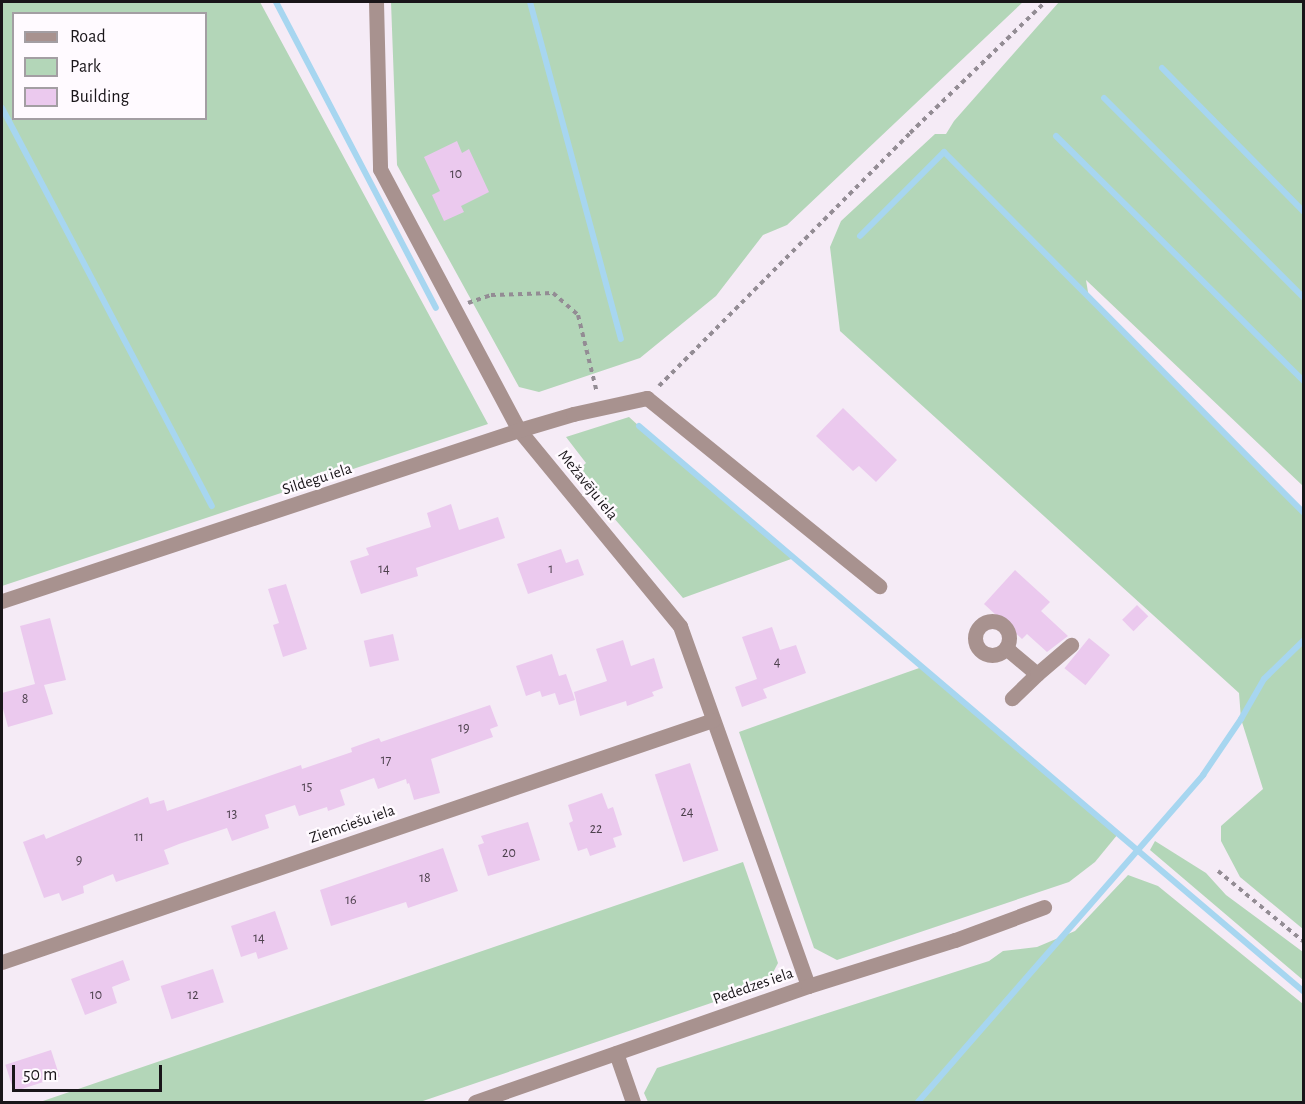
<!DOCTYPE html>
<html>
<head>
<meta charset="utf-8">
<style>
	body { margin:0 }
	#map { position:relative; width:1305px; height:1104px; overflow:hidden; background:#f5ebf6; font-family:"Alegreya Sans",sans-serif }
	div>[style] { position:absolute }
	.green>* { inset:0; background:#b3d6b8 }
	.stream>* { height:6px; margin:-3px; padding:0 3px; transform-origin:3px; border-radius:3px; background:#a7d6f0 }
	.building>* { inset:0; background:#ebc9ee; transform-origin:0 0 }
	.path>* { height:4px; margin-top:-2px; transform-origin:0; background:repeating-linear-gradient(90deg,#938c94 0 4.5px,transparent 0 9px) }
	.minor>* { height:15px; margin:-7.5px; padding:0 7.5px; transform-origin:7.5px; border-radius:7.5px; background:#a8928f }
	.minor>.ring { margin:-7.5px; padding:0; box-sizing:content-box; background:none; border:15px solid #a8928f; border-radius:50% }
	span { translate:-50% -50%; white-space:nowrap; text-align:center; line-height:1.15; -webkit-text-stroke:5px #fffaff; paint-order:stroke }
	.number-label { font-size:14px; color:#4e424e }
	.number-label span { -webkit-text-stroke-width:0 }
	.street-label { font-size:16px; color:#191519 }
	.frame { position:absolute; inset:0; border:3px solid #191519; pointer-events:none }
	.legend { position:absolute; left:12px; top:12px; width:195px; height:108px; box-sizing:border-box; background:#fffaff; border:2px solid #a39ea3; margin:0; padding:8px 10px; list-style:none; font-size:18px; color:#191519 }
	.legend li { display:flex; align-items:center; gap:12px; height:30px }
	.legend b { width:30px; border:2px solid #a39ea3 }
	.scale { position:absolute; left:12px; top:1065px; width:150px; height:27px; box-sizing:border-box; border:3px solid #191519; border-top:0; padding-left:8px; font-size:18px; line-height:21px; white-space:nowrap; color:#191519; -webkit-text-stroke:4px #fffaff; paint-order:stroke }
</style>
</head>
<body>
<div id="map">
	<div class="green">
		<div style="clip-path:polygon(evenodd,2px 2px,260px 2px,488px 424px,2px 586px,2px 2px,14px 14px,206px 14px,206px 118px,14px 118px,14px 14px)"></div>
		<div style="clip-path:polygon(391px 2px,1023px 2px,787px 225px,763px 235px,716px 296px,640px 358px,539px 392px,519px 387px,397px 165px)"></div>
		<div style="clip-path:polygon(1059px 2px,1303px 2px,1303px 486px,1086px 280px,1089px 298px,1303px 513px,1303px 929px,1240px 877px,1221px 841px,1221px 826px,1263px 789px,1241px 719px,1239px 693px,840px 331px,830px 247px,841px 221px,935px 134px,946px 134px,954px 121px)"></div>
		<div style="clip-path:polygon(629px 417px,639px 426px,794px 558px,683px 598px,575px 473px,586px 463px,566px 437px)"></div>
		<div style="clip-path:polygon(922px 667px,1118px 834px,1095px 862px,1069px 882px,837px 960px,814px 948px,739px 732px)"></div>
		<div style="clip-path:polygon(1155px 841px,1206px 873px,1226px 895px,1303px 952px,1303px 980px,1150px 850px)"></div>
		<div style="clip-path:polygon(743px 862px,778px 963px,767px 984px,420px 1102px,40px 1102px)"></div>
		<div style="clip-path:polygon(1128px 875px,1158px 886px,1303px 1004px,1303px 1102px,648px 1102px,644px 1093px,657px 1068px,989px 961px,1003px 951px,1037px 947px,1075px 931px)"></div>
	</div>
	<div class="stream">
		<div style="left:276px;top:2px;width:345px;rotate:62.4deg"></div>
		<div style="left:530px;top:2px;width:349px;rotate:74.9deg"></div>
		<div style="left:1162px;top:68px;width:202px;rotate:45.4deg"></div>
		<div style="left:1104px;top:98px;width:283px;rotate:45deg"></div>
		<div style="left:2px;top:108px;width:450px;rotate:62.2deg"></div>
		<div style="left:1056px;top:136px;width:349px;rotate:44.7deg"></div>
		<div style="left:860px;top:236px;width:119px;rotate:-45deg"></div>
		<div style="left:944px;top:152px;width:510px;rotate:45.08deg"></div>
		<div style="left:639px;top:426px;width:873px;rotate:40.4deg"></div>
		<div style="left:918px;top:1102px;width:434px;rotate:-48.9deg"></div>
		<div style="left:1203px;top:775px;width:68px;rotate:-55.8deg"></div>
		<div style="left:1241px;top:719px;width:46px;rotate:-60.1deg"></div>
		<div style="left:1264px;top:679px;width:56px;rotate:-44.3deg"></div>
	</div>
	<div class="building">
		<div style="clip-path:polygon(457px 141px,462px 153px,469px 149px,489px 192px,461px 206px,464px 212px,444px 221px,432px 195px,440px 191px,424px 157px)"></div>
		<div style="clip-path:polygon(843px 408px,897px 460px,876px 482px,859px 466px,853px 471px,816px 436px)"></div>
		<div style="clip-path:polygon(451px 504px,459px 530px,498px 517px,505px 538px,416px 568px,418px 576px,361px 594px,350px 561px,369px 555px,366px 548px,431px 527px,427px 513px)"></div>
		<div style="clip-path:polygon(561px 549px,566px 563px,578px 559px,584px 575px,528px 594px,517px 564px)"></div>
		<div style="clip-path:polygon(1015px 570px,1050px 602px,1041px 611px,1068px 636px,1047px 652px,1027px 634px,1022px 639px,984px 604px)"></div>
		<div style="clip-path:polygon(286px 584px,307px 649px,283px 657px,273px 625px,279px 623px,268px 589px)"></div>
		<div style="left:1137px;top:605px;width:16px;height:21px;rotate:45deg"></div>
		<div style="clip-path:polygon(50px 618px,66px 680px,44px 685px,53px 714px,8px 727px,2px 705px,2px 693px,35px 684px,20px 626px)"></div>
		<div style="clip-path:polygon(772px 627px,780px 650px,796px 645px,806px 673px,763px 689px,767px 698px,742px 707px,735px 687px,757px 679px,742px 637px)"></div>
		<div style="left:393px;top:634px;width:27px;height:30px;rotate:77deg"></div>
		<div style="left:1089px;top:638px;width:27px;height:39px;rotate:39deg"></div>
		<div style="clip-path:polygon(623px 640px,631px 666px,654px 658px,663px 688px,652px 692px,654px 696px,627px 706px,626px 701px,580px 716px,574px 692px,607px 681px,596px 649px)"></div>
		<div style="clip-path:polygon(552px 654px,559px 676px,566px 674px,575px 700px,559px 705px,555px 693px,542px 697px,540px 691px,526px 696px,516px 666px)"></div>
		<div style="clip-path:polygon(490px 705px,498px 726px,490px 729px,493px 737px,431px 759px,440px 793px,414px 800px,409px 783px,407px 784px,406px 779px,378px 789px,374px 778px,340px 790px,345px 805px,328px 811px,327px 807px,299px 816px,295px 805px,265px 815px,269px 828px,232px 841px,227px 828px,179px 844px,164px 850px,169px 864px,116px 882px,113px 874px,83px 886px,84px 893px,62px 901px,59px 893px,44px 898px,23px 842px,44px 834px,46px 839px,148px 797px,150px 804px,164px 800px,167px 811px,301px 765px,302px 769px,352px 752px,351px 748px,379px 738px,381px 742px)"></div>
		<div style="left:690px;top:763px;width:92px;height:37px;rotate:72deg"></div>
		<div style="clip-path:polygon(602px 793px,608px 809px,613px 807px,622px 835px,613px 838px,616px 847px,590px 856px,587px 848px,578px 851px,569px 823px,573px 821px,568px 805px)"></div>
		<div style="clip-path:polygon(528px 822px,540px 860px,488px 876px,478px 845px,484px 843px,481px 836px)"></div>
		<div style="clip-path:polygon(443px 848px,458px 891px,408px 908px,406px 902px,331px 926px,320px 890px)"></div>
		<div style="clip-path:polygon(275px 911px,288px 949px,258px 959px,256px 952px,241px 957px,231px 926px)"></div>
		<div style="clip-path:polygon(123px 960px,130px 980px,112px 987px,117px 1003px,85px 1015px,71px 979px)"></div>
		<div style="left:213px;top:969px;width:35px;height:55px;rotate:72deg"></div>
		<div style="left:51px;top:1050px;width:28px;height:48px;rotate:72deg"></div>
	</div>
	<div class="path">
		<div style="left:468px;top:303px;width:24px;rotate:-19deg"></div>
		<div style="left:491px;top:295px;width:62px;rotate:-1.8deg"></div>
		<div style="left:553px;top:293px;width:33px;rotate:41deg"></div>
		<div style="left:578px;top:315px;width:80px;rotate:76.3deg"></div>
		<div style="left:659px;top:386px;width:356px;rotate:-45.2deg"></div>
		<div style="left:910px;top:133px;width:188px;rotate:-44.1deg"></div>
		<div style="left:1218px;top:871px;width:112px;rotate:39.5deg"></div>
	</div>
	<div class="minor">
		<div style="left:376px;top:2px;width:167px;rotate:88.6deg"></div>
		<div style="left:380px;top:169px;width:296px;rotate:62deg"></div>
		<div style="left:519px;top:430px;width:254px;rotate:50.6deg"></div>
		<div style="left:680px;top:626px;width:382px;rotate:70.4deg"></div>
		<div style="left:2px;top:601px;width:545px;rotate:-18.3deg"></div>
		<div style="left:519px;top:430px;width:56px;rotate:-16.5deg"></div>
		<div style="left:573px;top:414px;width:76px;rotate:-12.2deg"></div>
		<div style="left:647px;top:398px;width:299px;rotate:39deg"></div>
		<div class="ring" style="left:975px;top:621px;width:19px;height:19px"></div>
		<div style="left:1006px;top:648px;width:40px;rotate:40deg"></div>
		<div style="left:1037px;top:674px;width:35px;rotate:136deg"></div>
		<div style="left:1037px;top:674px;width:45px;rotate:-40.5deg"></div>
		<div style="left:2px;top:962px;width:751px;rotate:-18.8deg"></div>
		<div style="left:616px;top:1053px;width:52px;rotate:70.9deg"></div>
		<div style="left:475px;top:1102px;width:353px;rotate:-19.2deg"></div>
		<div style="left:808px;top:986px;width:154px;rotate:-17.4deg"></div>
		<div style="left:955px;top:940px;width:95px;rotate:-20.3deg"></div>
	</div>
	<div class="number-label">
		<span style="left:456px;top:174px">10</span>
		<span style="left:384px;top:569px">14</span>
		<span style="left:551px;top:569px">1</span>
		<span style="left:777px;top:662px">4</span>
		<span style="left:25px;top:699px">8</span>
		<span style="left:464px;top:728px">19</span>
		<span style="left:386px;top:760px">17</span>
		<span style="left:307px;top:787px">15</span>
		<span style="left:687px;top:812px">24</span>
		<span style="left:232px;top:814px">13</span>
		<span style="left:596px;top:829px">22</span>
		<span style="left:139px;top:837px">11</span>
		<span style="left:509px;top:853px">20</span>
		<span style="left:79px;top:860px">9</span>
		<span style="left:425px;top:878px">18</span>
		<span style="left:351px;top:900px">16</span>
		<span style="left:259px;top:938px">14</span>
		<span style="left:96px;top:995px">10</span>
		<span style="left:193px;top:995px">12</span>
	</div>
	<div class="street-label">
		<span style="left:317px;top:479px;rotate:-18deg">Sildegu iela</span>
		<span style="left:588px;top:485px;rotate:51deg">Mežavēju iela</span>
		<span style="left:352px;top:824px;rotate:-19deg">Ziemciešu iela</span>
		<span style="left:753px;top:986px;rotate:-19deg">Pededzes iela</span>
	</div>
	<div class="frame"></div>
	<ul class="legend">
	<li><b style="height:8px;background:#a8928f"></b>Road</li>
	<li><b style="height:16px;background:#b3d6b8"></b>Park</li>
	<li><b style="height:16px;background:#ebc9ee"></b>Building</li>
	</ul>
	<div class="scale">50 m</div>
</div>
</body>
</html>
